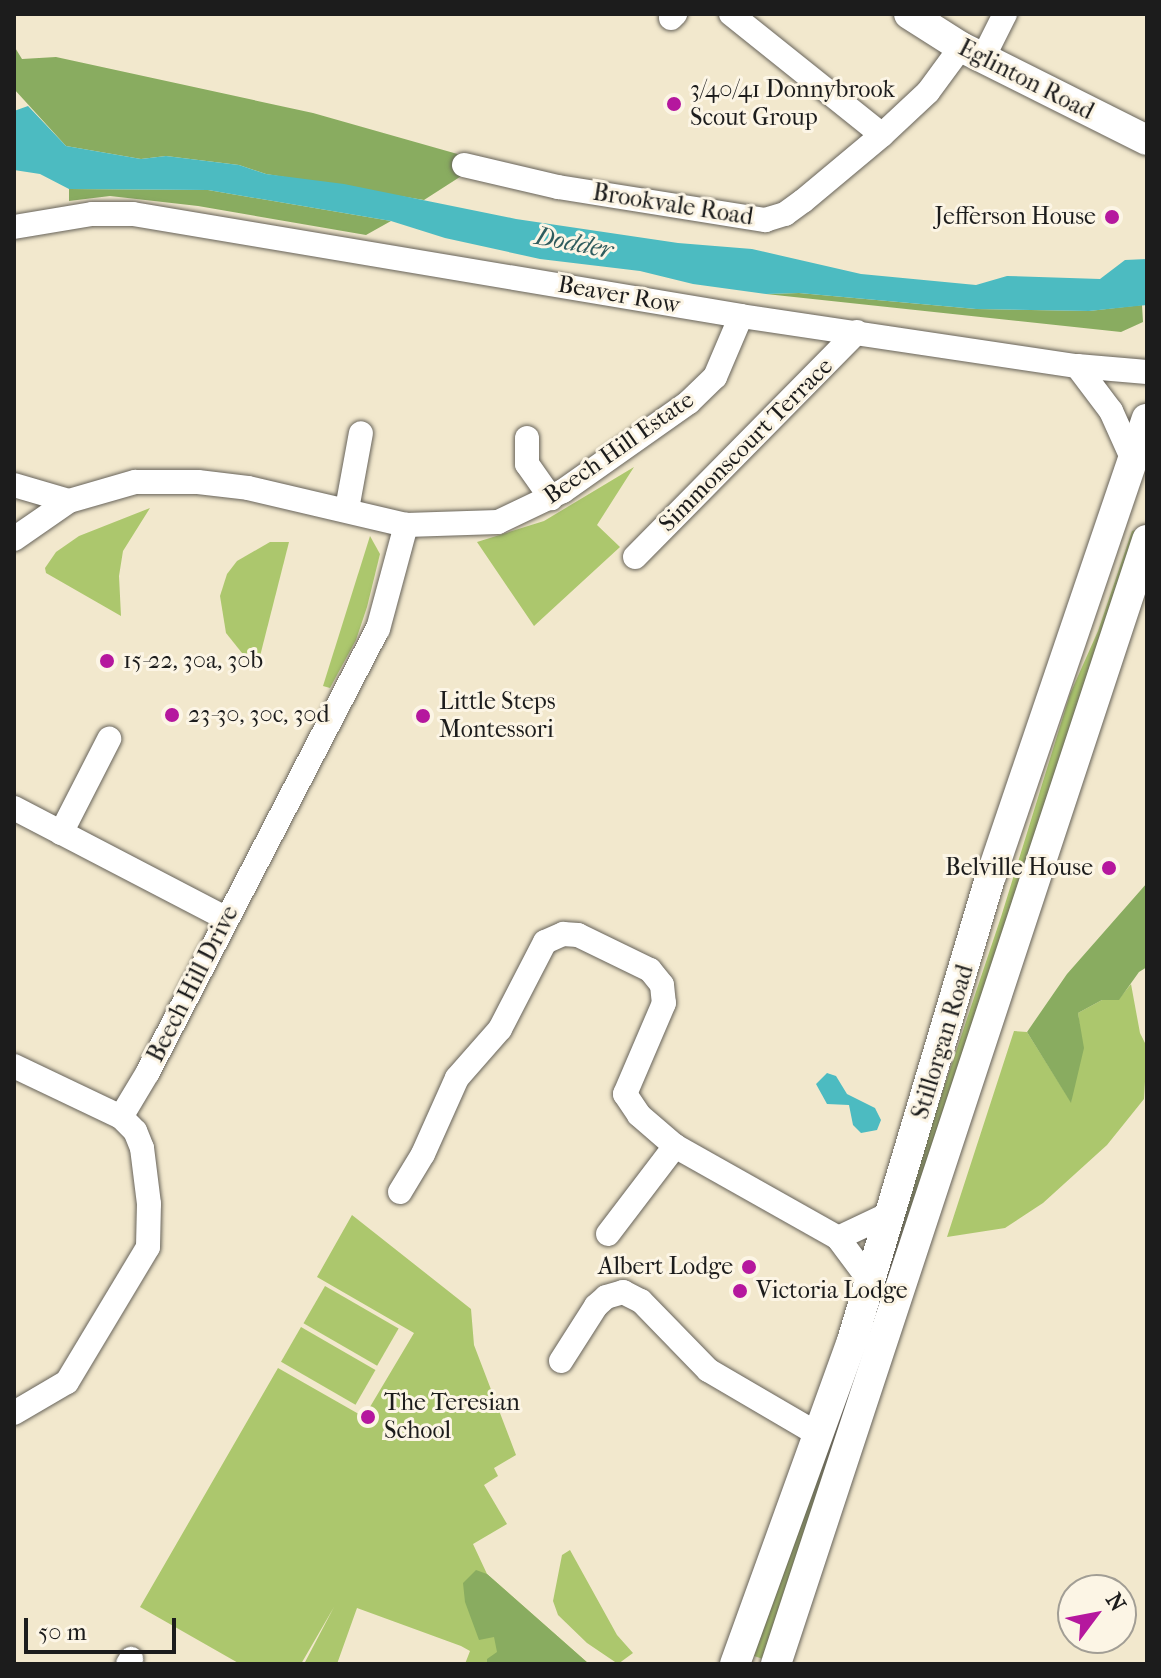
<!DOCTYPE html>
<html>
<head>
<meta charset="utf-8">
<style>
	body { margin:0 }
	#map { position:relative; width:1161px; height:1678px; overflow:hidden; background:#f2e8cd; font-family:"IM FELL French Canon",serif }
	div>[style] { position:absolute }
	.green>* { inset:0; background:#acc76d; transform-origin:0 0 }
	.forest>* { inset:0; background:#89ac60 }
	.water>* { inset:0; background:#4cbbc1 }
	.roads { filter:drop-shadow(0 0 2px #67635a) drop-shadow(0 0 2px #67635a) }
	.minor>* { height:24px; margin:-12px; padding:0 12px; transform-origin:12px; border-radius:12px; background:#fff }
	.major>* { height:30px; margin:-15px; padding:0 15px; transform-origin:15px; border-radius:15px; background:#fff }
	.dots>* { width:22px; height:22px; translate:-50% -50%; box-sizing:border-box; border:4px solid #fcf5e5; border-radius:50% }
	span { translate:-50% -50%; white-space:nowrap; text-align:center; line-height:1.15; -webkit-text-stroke:6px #fcf5e5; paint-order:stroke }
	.street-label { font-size:24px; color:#1c1c1c }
	.poi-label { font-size:24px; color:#1c1c1c }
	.left { translate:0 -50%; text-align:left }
	.right { translate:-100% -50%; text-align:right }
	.water-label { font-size:26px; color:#2f5c5e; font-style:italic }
	.frame { position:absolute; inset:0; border:16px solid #1c1c1c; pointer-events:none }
	.north { position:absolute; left:1057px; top:1574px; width:80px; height:80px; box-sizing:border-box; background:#fcf5e5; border:2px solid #a29e95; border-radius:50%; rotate:58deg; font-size:22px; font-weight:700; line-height:32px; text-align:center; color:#1c1c1c }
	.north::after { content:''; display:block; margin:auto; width:28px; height:36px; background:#b5179e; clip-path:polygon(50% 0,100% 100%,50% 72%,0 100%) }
	.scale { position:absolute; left:24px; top:1618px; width:152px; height:36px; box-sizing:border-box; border:4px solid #1c1c1c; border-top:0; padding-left:10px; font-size:24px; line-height:28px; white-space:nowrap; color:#1c1c1c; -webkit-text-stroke:6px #fcf5e5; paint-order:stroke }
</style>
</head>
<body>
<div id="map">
	<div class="green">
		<div style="clip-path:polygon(634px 467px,597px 525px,620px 547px,534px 626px,477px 542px,544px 521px)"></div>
		<div style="clip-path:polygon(150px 508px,123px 551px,119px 576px,121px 616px,46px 573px,45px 568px,56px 552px,79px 536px)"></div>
		<div style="clip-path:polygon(1135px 530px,763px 1659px,754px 1656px,1001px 917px,1070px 694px,1098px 631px,1132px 531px)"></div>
		<div style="clip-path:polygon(370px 536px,380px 554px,367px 607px,356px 640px,330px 688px,323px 686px)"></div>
		<div style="clip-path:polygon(270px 542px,289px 542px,258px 664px,242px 653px,226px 633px,220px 596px,227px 574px,237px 561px)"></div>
		<div style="clip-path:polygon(1131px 984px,1140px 1033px,1147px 1047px,1144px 1099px,1107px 1145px,1043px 1203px,1005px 1228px,947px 1237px,1014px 1031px,1027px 1032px,1071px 1102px,1080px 1030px,1078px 1013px,1102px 1000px,1119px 999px)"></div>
		<div style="clip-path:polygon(352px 1215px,471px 1309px,474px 1345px,516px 1455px,494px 1468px,498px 1476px,484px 1485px,507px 1524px,473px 1544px,487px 1574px,589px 1664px,465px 1664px,470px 1651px,461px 1646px,357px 1608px,337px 1664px,304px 1664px,334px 1607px,301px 1664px,240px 1664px,140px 1607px,278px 1368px,364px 1417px,414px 1333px,317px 1277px)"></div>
		<div style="left:325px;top:1286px;width:85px;height:43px;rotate:30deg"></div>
		<div style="left:301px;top:1327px;width:86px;height:40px;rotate:30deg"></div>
		<div style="clip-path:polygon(570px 1550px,617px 1635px,633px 1653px,618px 1664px,587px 1643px,558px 1615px,553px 1601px,562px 1555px)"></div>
	</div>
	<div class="forest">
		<div style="clip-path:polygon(14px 46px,22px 59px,56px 57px,313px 113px,461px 155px,466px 173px,424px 200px,266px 174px,239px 165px,166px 156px,141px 159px,66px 146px,14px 89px)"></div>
		<div style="clip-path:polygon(69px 189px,208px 190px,391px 221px,366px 235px,198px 206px,110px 196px,69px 201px)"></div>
		<div style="clip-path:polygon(799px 293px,976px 309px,1089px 311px,1142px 305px,1143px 322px,1121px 332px,766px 294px)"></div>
		<div style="clip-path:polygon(1147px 883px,1147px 967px,1139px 972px,1119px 1000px,1102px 1000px,1078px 1013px,1084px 1048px,1071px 1103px,1027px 1032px,1067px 974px)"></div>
		<div style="clip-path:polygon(476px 1570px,487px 1574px,589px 1664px,487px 1664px,487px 1659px,497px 1652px,494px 1637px,479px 1640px,465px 1602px,463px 1583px)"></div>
	</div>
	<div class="water">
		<div style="clip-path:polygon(28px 106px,66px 146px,141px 159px,166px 156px,239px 165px,266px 174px,344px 184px,516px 219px,678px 243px,752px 249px,861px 274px,976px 285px,1007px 276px,1100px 279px,1125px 260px,1147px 259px,1147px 305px,1089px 311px,976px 309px,799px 293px,766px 294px,693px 284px,640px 271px,540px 259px,445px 238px,391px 221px,208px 190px,69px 189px,40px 174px,14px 170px,14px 111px)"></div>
		<div style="clip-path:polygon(827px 1073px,836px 1076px,847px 1094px,875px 1108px,881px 1120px,877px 1130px,861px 1133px,853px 1125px,849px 1105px,827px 1104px,816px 1084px)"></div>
	</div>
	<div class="roads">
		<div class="minor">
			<div style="left:731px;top:14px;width:193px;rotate:38.7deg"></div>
			<div style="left:671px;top:18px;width:6px;rotate:-45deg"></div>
			<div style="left:983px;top:58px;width:49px;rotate:-63.4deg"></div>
			<div style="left:464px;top:165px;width:97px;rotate:13.2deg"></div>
			<div style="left:558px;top:187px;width:210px;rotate:9.1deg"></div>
			<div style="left:765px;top:220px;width:21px;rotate:-17deg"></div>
			<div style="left:785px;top:214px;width:22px;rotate:-36deg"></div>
			<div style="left:803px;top:201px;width:103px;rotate:-39.9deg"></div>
			<div style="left:882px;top:135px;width:63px;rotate:-43.1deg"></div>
			<div style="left:928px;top:92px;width:56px;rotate:-53.7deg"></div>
			<div style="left:14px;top:227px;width:79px;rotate:-9.5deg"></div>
			<div style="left:92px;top:214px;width:41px"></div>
			<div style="left:133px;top:214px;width:616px;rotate:9.52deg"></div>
			<div style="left:741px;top:316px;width:340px;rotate:8.5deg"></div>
			<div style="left:1077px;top:366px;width:70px;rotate:4.9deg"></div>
			<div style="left:1077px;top:366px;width:56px;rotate:52.9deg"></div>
			<div style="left:1111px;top:411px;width:54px;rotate:65.8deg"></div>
			<div style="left:527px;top:438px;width:26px;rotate:90deg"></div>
			<div style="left:527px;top:464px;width:42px;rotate:54.8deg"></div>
			<div style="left:14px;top:485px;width:57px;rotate:16.2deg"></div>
			<div style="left:347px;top:509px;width:77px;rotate:-79.6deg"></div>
			<div style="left:14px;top:539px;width:67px;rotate:-34.6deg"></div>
			<div style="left:69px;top:501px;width:69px;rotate:-16.1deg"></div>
			<div style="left:135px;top:482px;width:63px"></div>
			<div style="left:198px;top:482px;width:50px;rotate:6.8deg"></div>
			<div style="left:248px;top:488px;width:162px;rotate:13.2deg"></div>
			<div style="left:406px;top:525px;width:92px;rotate:-1.9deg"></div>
			<div style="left:498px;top:522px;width:72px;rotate:-25.5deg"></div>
			<div style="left:563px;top:491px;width:154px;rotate:-35.2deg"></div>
			<div style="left:689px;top:402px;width:36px;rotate:-44deg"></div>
			<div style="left:715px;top:377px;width:66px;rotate:-66.9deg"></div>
			<div style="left:635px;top:557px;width:316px;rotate:-45.4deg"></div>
			<div style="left:14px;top:808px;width:240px;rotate:27.5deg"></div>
			<div style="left:61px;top:833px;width:106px;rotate:-62.9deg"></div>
			<div style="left:14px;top:1066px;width:119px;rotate:25.5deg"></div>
			<div style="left:400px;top:1192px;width:44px;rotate:-58.8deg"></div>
			<div style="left:423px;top:1154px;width:83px;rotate:-65.9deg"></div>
			<div style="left:457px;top:1078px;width:65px;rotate:-48.7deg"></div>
			<div style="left:500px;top:1029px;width:98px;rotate:-62.7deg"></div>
			<div style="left:545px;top:942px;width:20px;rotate:-24deg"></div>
			<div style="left:563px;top:934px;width:15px;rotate:4deg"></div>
			<div style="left:578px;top:935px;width:80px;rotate:25.9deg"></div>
			<div style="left:650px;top:970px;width:19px;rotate:51deg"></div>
			<div style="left:662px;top:985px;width:18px;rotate:84deg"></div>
			<div style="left:664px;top:1003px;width:99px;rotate:113.2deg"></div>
			<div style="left:625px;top:1094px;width:25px;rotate:56deg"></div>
			<div style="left:639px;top:1115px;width:48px;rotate:40.7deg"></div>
			<div style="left:675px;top:1146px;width:187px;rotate:29.4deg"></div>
			<div style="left:838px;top:1238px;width:54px;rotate:53.3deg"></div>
			<div style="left:608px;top:1234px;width:111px;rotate:-52.7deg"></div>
			<div style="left:838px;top:1238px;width:59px;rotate:-25.3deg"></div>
			<div style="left:561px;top:1361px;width:65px;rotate:-57.5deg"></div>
			<div style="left:596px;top:1306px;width:13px;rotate:-42deg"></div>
			<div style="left:606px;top:1297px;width:18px;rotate:-16deg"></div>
			<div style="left:623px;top:1292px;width:20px;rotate:27deg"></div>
			<div style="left:641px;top:1301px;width:96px;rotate:45.8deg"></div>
			<div style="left:708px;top:1370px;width:125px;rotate:30.3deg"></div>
			<div style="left:14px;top:1413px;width:61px;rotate:-30.3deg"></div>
			<div style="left:67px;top:1382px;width:157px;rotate:-59deg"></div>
			<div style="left:148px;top:1247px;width:43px;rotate:-88.7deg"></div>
			<div style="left:149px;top:1204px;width:56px;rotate:-97.1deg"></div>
			<div style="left:142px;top:1148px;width:18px;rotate:-112deg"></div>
			<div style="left:135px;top:1131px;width:20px;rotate:-135deg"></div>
			<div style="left:121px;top:1117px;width:52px;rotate:-59deg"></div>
			<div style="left:148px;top:1072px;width:499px;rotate:-62.6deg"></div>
			<div style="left:378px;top:629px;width:108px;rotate:-74.9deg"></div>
			<div style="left:128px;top:1664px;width:6px;rotate:-59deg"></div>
		</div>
		<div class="major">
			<div style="left:909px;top:14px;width:62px;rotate:32.4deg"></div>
			<div style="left:961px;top:47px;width:208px;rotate:26.6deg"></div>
			<div style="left:735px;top:1664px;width:344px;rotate:-70.1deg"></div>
			<div style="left:852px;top:1341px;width:485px;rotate:-73.4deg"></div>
			<div style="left:991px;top:876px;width:483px;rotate:-71.2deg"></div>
			<div style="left:776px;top:1664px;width:1184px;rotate:-71.73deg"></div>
		</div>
	</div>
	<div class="dots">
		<div style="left:674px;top:104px;background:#b5179e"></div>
		<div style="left:1112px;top:217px;background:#b5179e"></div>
		<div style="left:107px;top:661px;background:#b5179e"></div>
		<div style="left:172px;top:715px;background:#b5179e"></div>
		<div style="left:423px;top:716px;background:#b5179e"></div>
		<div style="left:1109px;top:868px;background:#b5179e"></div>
		<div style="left:749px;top:1267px;background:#b5179e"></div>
		<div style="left:740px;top:1291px;background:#b5179e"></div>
		<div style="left:368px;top:1417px;background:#b5179e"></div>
	</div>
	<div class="street-label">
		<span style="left:1026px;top:80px;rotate:27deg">Eglinton Road</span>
		<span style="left:673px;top:205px;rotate:9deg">Brookvale Road</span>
		<span style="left:619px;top:295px;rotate:10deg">Beaver Row</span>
		<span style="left:746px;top:445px;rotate:-45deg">Simmonscourt Terrace</span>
		<span style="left:619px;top:448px;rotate:-35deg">Beech Hill Estate</span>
		<span style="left:193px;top:984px;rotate:-63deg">Beech Hill Drive</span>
		<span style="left:943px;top:1042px;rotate:-73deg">Stillorgan Road</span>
	</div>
	<div class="poi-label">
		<span class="left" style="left:690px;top:104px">3/40/41 Donnybrook<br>Scout Group</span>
		<span class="right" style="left:1096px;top:217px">Jefferson House</span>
		<span class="left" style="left:123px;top:661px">15-22, 30a, 30b</span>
		<span class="left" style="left:439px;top:716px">Little Steps<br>Montessori</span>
		<span class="left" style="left:188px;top:715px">23-30, 30c, 30d</span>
		<span class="right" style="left:1093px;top:868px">Belville House</span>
		<span class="right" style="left:733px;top:1267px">Albert Lodge</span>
		<span class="left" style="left:756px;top:1291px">Victoria Lodge</span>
		<span class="left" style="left:384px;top:1417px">The Teresian<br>School</span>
	</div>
	<div class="water-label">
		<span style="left:574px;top:243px;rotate:11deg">Dodder</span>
	</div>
	<div class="frame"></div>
	<div class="north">N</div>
	<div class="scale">50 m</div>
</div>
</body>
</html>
